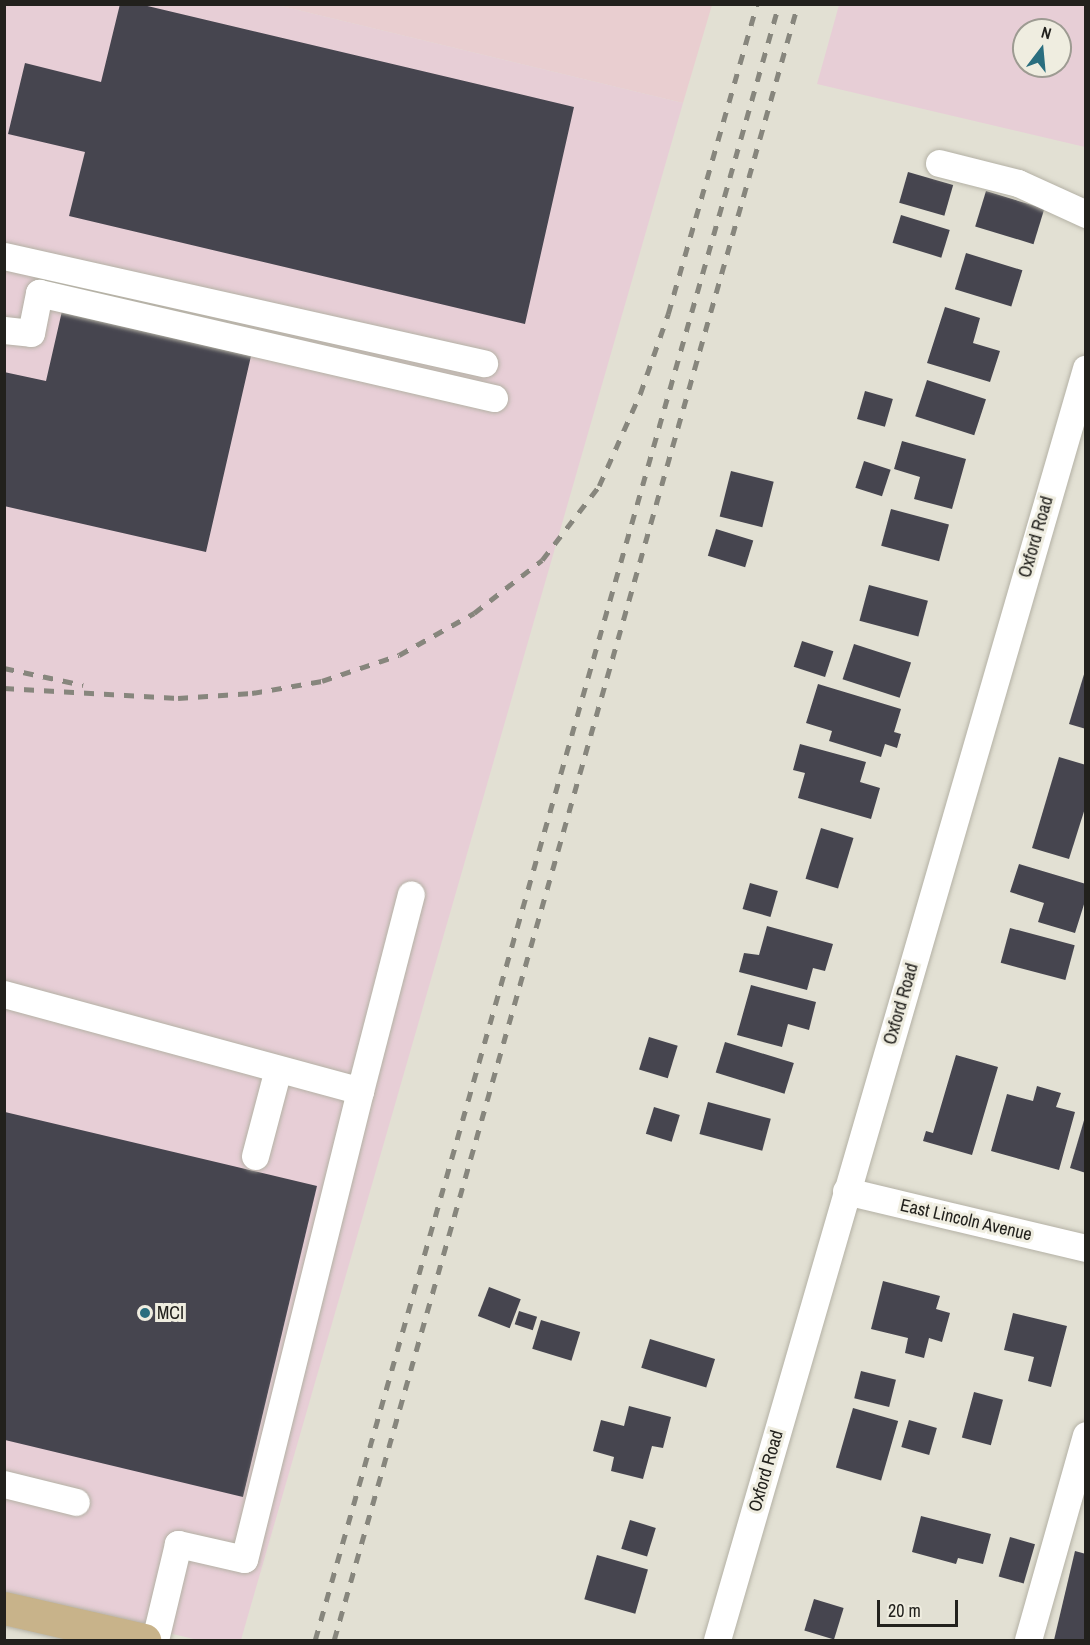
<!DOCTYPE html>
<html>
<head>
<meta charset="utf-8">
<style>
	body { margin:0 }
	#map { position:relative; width:1090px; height:1645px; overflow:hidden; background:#e2e0d3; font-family:"Archivo Narrow",sans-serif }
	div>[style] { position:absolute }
	.commercial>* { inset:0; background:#e9ced0 }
	.industrial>* { inset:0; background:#e7ced6 }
	.building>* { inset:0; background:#46454f; transform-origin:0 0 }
	.roads { filter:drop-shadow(0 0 2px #b4b1a5) drop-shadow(0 0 2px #b4b1a5) }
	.minor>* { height:27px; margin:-13.5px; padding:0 13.5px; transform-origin:13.5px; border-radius:13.5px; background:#fff }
	.major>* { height:33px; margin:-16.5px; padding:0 16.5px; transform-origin:16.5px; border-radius:16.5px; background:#c8b38a }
	.rail>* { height:4.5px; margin-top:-2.25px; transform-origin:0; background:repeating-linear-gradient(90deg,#87867d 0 10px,transparent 0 20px) }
	.dots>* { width:16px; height:16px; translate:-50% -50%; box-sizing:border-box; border:3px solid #efede0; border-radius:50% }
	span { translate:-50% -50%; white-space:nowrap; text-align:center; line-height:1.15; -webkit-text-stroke:6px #efede0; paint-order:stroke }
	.street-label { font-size:18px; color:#22211d }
	.poi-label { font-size:18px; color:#22211d }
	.left { translate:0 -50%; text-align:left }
	.frame { position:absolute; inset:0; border:6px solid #22211d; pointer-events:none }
	.north { position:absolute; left:1012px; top:18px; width:60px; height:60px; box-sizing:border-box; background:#efede0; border:2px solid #9d9b92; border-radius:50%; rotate:16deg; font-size:16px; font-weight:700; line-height:24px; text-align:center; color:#22211d }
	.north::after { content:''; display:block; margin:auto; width:21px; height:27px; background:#2a6e7f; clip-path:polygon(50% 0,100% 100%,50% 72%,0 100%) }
	.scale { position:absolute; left:877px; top:1600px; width:81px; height:27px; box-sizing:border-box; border:3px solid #22211d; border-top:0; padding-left:8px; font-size:18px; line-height:21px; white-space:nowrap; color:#22211d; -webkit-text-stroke:4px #efede0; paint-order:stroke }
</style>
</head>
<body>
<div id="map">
	<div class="commercial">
		<div style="clip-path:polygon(277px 5px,712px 5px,683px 103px)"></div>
	</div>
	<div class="industrial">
		<div style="clip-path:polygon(5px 5px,277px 5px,683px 103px,241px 1640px,198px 1640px,5px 1594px)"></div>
		<div style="clip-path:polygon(evenodd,839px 5px,1085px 5px,1085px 147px,817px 84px,839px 5px,1024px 30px,1060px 30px,1060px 66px,1024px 66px,1024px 30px)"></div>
	</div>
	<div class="building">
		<div style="clip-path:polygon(120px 4px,139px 4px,574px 107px,525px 324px,69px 216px,85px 152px,8px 134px,25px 63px,101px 82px)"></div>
		<div style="left:908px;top:172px;width:47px;height:32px;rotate:16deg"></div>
		<div style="left:986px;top:191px;width:61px;height:37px;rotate:17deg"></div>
		<div style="left:901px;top:215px;width:51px;height:29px;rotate:17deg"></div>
		<div style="left:966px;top:253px;width:59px;height:38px;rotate:17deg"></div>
		<div style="clip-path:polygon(945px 307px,980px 318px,973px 343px,1000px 351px,990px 382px,927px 363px)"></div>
		<div style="clip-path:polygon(62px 311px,251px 356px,206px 552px,4px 506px,4px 372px,46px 381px)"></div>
		<div style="left:927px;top:380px;width:62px;height:38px;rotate:18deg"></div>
		<div style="left:865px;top:391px;width:29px;height:29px;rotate:16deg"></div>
		<div style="clip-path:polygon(902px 441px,966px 459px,952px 509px,914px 499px,920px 477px,894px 469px)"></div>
		<div style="left:864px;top:461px;width:28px;height:28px;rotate:18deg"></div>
		<div style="left:731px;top:471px;width:44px;height:47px;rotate:14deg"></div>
		<div style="left:891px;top:509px;width:60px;height:38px;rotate:15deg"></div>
		<div style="left:716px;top:529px;width:39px;height:28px;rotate:17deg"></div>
		<div style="left:869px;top:585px;width:61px;height:37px;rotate:15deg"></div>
		<div style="left:802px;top:641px;width:33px;height:27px;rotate:18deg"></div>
		<div style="left:854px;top:644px;width:60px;height:37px;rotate:18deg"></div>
		<div style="clip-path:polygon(1085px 671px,1086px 671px,1086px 729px,1069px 724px)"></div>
		<div style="clip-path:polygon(818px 684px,901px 709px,894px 732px,901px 734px,897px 748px,885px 744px,881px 757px,829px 741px,832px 731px,806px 723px)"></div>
		<div style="clip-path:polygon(800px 744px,866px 762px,860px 782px,880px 788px,871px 819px,798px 798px,805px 773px,793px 770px)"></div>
		<div style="clip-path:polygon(1059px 757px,1086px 765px,1086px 805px,1069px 859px,1032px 848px)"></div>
		<div style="left:821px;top:828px;width:34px;height:53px;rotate:17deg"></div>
		<div style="clip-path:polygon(1019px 864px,1086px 884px,1086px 898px,1075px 933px,1038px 922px,1044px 903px,1010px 892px)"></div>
		<div style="left:750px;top:883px;width:29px;height:27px;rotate:16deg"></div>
		<div style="clip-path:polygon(767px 926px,833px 944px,825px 971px,813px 968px,807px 990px,739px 972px,744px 953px,759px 955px)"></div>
		<div style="left:1010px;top:928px;width:67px;height:36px;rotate:15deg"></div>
		<div style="clip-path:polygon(751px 985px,816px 1002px,809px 1030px,788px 1024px,782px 1047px,737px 1035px)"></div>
		<div style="left:649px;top:1037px;width:30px;height:34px;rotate:17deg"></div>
		<div style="left:725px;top:1042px;width:72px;height:32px;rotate:17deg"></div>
		<div style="clip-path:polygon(956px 1055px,998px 1067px,972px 1155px,923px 1141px,926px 1131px,933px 1133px)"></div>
		<div style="clip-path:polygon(1037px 1086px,1061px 1093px,1056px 1107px,1075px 1112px,1059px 1170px,991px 1151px,1007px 1094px,1033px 1101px)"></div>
		<div style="left:708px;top:1102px;width:65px;height:33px;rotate:15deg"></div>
		<div style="left:654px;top:1107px;width:27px;height:28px;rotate:17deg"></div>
		<div style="clip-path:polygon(5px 1112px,317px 1186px,243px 1497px,5px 1440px)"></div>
		<div style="clip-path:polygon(1085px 1117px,1086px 1117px,1086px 1173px,1070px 1168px)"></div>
		<div style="clip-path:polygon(883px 1281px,940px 1296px,936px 1309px,950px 1313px,942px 1342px,929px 1338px,924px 1358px,905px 1353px,908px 1338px,871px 1329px)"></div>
		<div style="left:489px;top:1287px;width:34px;height:31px;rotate:21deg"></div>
		<div style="left:519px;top:1311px;width:19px;height:14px;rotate:18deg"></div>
		<div style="clip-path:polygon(1013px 1313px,1067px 1326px,1051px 1387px,1028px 1381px,1034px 1357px,1004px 1350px)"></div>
		<div style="left:541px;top:1320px;width:41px;height:30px;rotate:17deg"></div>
		<div style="left:650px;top:1339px;width:68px;height:30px;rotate:17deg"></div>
		<div style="left:861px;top:1371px;width:36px;height:28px;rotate:14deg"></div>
		<div style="left:974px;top:1392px;width:30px;height:47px;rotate:15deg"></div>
		<div style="clip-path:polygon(629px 1406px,671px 1417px,663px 1448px,652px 1446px,643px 1479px,611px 1471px,614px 1457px,593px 1451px,601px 1420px,624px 1426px)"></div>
		<div style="left:853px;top:1408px;width:47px;height:62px;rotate:16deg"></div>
		<div style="left:909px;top:1420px;width:29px;height:28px;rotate:16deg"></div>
		<div style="clip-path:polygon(921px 1516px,991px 1534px,983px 1564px,958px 1558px,956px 1564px,912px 1552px)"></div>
		<div style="left:630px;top:1520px;width:27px;height:30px;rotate:17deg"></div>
		<div style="left:1010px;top:1537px;width:26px;height:41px;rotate:16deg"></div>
		<div style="clip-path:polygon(1075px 1551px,1086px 1554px,1086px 1640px,1054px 1640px)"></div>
		<div style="left:597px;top:1555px;width:53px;height:46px;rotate:16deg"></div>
		<div style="left:814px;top:1599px;width:31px;height:33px;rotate:17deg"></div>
	</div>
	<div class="roads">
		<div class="minor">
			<div style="left:939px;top:163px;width:81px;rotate:14.2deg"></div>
			<div style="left:1018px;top:183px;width:75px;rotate:24.5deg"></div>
			<div style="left:4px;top:256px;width:492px;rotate:12.6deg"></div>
			<div style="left:4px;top:330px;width:27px;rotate:6deg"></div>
			<div style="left:31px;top:333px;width:41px;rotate:-78.7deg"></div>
			<div style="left:39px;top:293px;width:467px;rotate:13deg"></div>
			<div style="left:4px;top:994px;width:369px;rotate:15.2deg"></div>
			<div style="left:360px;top:1091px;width:482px;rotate:103.9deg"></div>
			<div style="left:244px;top:1559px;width:68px;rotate:-167.2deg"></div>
			<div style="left:178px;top:1544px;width:99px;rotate:103.5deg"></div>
			<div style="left:360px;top:1091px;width:203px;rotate:-75.5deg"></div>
			<div style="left:255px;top:1156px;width:90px;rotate:-75.2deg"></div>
			<div style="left:846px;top:1191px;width:247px;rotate:13.4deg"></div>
			<div style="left:4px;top:1484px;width:74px;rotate:14deg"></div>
			<div style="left:717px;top:1640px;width:1324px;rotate:-73.82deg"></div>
			<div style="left:1028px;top:1640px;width:213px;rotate:-74.2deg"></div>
		</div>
		<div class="major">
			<div style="left:4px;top:1608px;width:144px;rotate:12.9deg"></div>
		</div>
	</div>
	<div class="rail">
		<div style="left:4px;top:668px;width:81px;rotate:12.1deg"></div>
		<div style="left:4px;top:688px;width:174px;rotate:3.3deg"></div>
		<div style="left:178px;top:698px;width:74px;rotate:-3.9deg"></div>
		<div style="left:252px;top:693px;width:71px;rotate:-9.7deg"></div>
		<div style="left:322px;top:681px;width:81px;rotate:-18.7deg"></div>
		<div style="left:399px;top:655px;width:86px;rotate:-29.2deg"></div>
		<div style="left:474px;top:613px;width:86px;rotate:-37.9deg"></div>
		<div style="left:542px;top:560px;width:93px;rotate:-52.4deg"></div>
		<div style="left:599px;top:486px;width:101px;rotate:-66deg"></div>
		<div style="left:640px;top:394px;width:85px;rotate:-70.7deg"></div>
		<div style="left:668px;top:314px;width:323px;rotate:-74deg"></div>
		<div style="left:315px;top:1640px;width:1701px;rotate:-74.17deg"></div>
		<div style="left:334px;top:1640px;width:1701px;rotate:-74.17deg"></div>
	</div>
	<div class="dots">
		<div style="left:145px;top:1313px;background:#2a6e7f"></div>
	</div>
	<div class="street-label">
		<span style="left:1036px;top:537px;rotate:-74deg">Oxford Road</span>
		<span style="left:901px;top:1004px;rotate:-74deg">Oxford Road</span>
		<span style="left:966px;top:1220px;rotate:13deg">East Lincoln Avenue</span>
		<span style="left:766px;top:1471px;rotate:-74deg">Oxford Road</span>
	</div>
	<div class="poi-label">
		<span class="left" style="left:157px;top:1313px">MCI</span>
	</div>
	<div class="frame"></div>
	<div class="north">N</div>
	<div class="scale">20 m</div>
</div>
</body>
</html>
